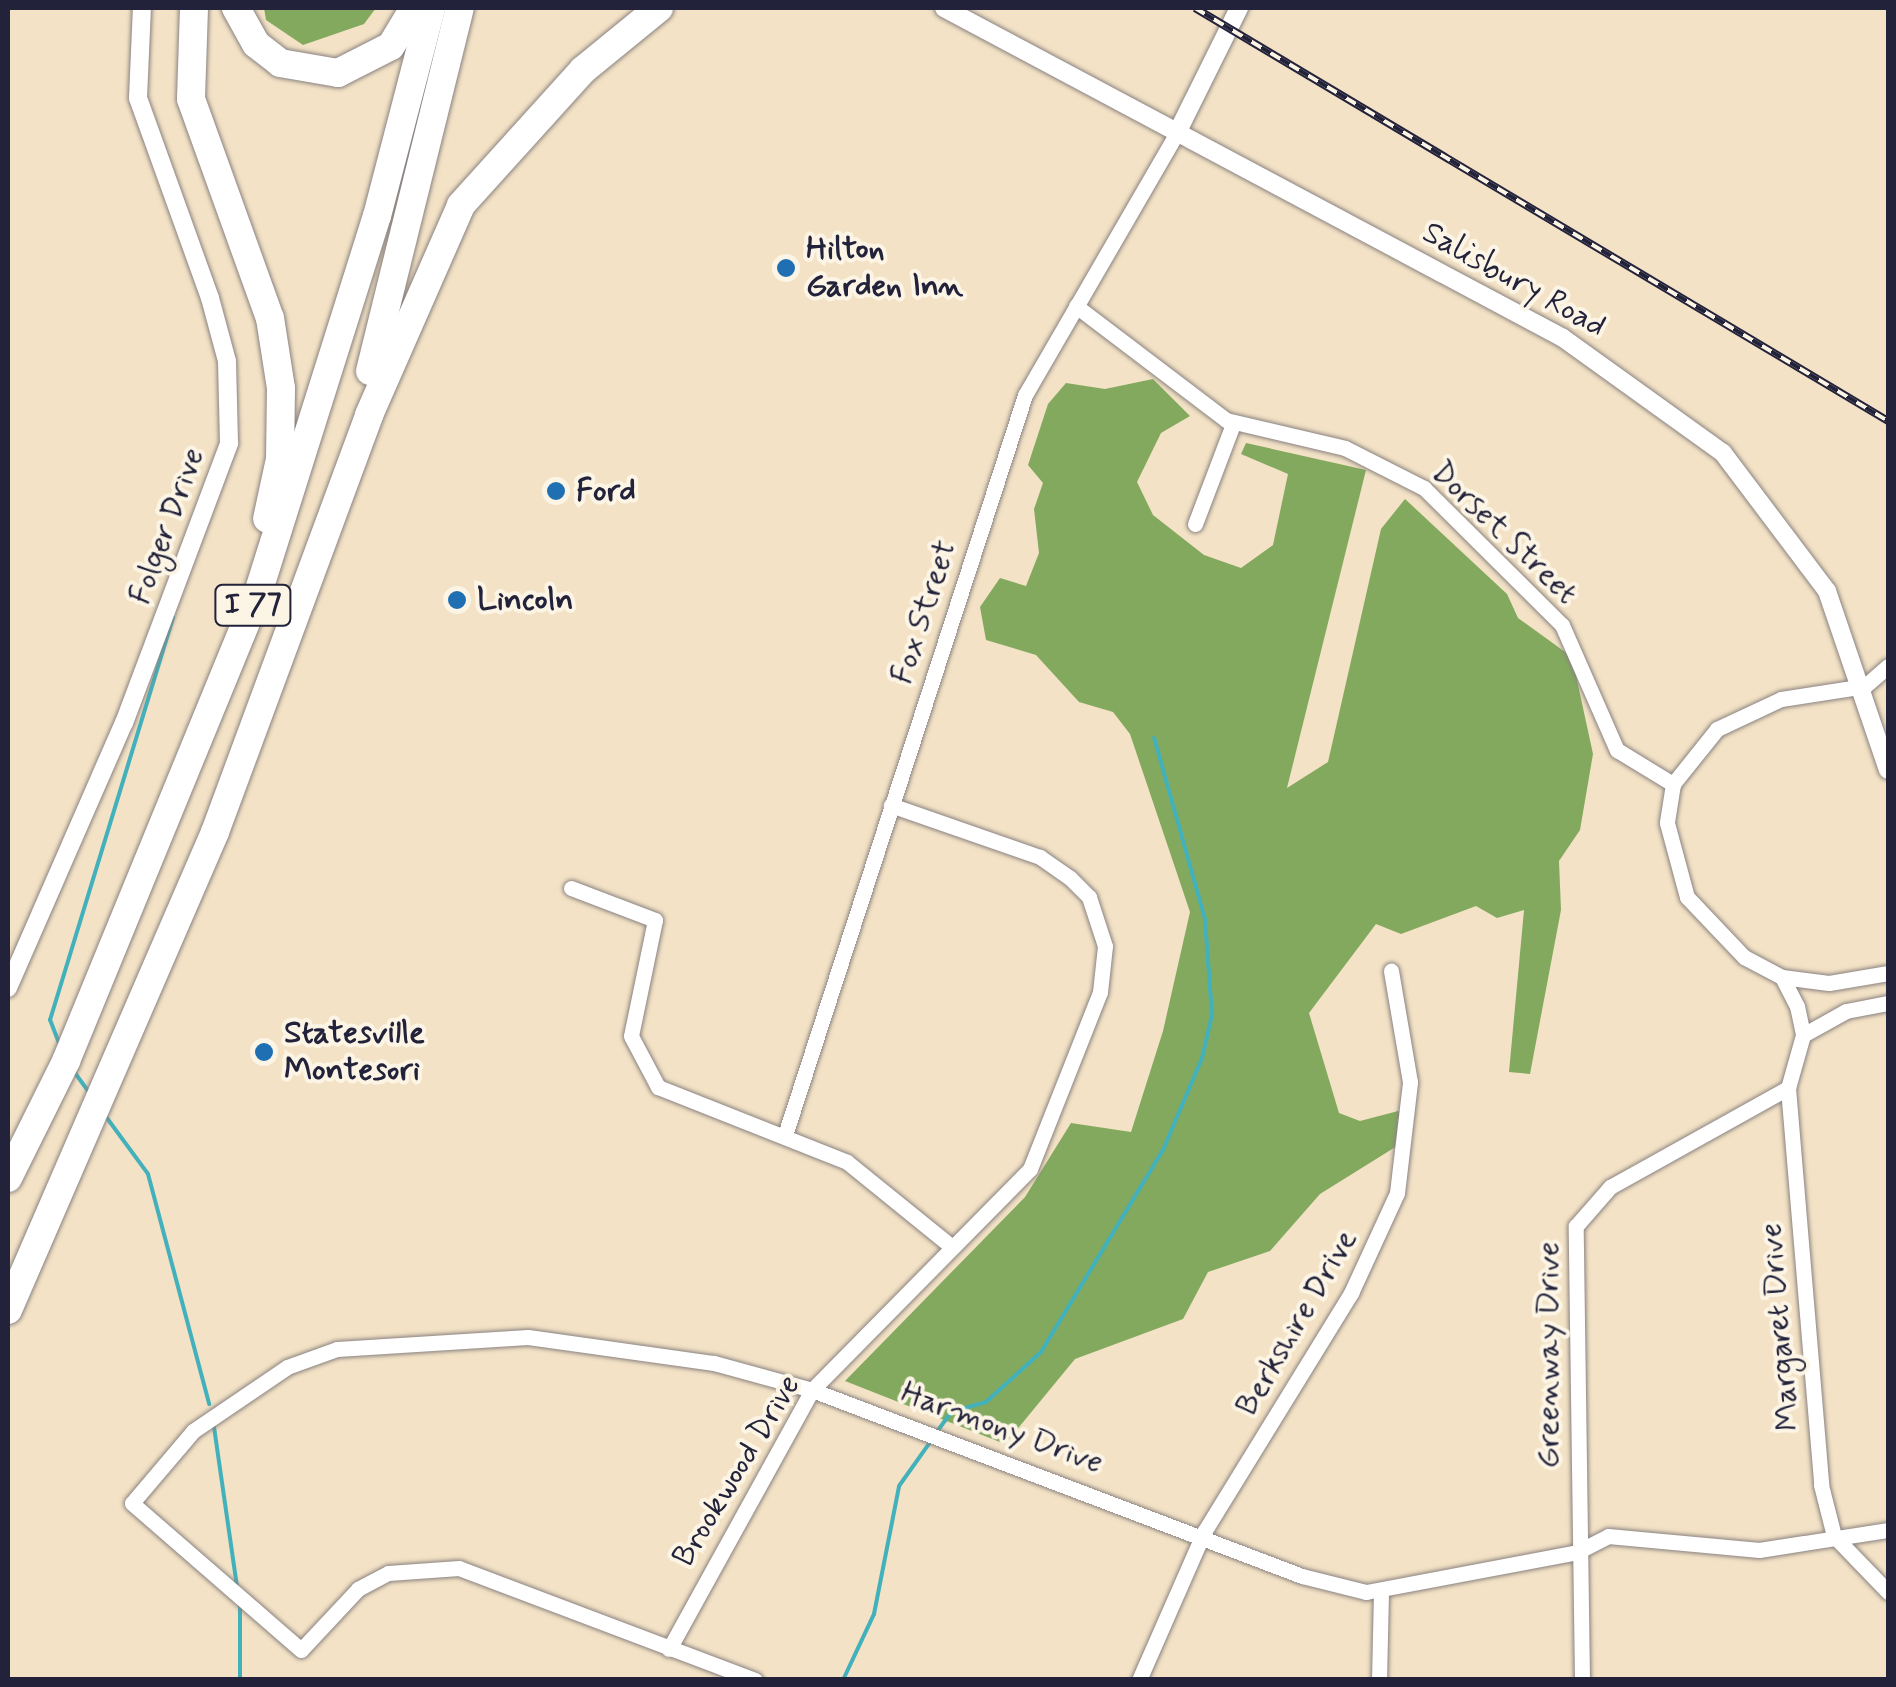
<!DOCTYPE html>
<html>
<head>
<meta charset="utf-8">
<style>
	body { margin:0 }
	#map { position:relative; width:1896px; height:1687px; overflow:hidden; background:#f3e2c5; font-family:Mynerve,sans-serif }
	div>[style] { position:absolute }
	.forest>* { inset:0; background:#83a95f }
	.stream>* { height:4px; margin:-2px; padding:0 2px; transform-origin:2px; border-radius:2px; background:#42b1bb }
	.roads { filter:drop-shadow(0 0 2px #8a8280) drop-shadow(0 0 2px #8a8280) }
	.minor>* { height:15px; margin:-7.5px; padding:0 7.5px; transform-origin:7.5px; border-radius:7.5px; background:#fff }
	.tertiary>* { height:18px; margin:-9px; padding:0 9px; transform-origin:9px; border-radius:9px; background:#fff }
	.motorway>* { height:28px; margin:-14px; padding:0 14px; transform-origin:14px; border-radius:14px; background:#fff }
	.rail>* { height:8px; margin-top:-4px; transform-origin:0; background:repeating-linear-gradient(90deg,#fcf5e5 0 11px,#22223b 0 22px); box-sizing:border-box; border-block:2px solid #22223b }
	.dots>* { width:28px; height:28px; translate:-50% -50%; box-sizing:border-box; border:5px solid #fcf5e5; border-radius:50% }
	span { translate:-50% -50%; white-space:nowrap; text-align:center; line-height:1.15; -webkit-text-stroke:8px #fcf5e5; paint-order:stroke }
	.shield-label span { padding:2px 8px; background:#fcf5e5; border:2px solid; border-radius:8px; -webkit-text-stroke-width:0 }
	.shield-label { font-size:30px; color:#22223b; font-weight:700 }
	.poi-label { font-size:32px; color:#22223b; font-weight:700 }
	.left { translate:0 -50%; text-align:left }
	.street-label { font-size:32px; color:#22223b }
	.frame { position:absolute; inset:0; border:10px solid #22223b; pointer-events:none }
</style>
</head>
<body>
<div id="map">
	<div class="forest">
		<div style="clip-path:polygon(264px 8px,376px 8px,364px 24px,303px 45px,266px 20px)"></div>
		<div style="clip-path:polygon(1153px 379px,1190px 416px,1161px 433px,1137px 482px,1153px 515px,1204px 555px,1241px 568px,1273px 545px,1288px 474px,1241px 454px,1246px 443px,1366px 470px,1287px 788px,1328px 762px,1381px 529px,1405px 499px,1507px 594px,1518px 618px,1572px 657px,1593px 754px,1580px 830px,1559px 861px,1561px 910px,1530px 1074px,1509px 1072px,1524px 910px,1497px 918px,1476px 906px,1401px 934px,1376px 924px,1309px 1013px,1339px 1113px,1360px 1121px,1402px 1110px,1397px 1146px,1320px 1194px,1270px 1251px,1208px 1272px,1183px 1319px,1075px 1359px,1005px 1444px,845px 1381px,1025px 1197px,1071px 1123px,1131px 1132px,1163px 1031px,1190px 912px,1130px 734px,1113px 712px,1079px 702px,1036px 655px,986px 640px,980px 607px,1000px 578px,1026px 586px,1039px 553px,1034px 509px,1043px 483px,1028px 465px,1048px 404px,1066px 383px,1105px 389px)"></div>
	</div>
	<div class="stream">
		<div style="left:59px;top:1043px;width:25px;rotate:-111deg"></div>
		<div style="left:50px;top:1020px;width:421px;rotate:-73deg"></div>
		<div style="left:75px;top:1073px;width:26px;rotate:54deg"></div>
		<div style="left:104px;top:1114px;width:74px;rotate:53.7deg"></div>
		<div style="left:148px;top:1174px;width:238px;rotate:75.1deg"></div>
		<div style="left:214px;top:1427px;width:161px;rotate:81.8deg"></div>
		<div style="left:936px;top:1433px;width:26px;rotate:-54deg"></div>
		<div style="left:951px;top:1412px;width:36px;rotate:-16deg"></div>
		<div style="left:986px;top:1402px;width:74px;rotate:-42.3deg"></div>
		<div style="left:1041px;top:1352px;width:236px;rotate:-58.9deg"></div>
		<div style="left:1163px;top:1150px;width:100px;rotate:-67deg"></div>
		<div style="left:1202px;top:1058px;width:44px;rotate:-76.9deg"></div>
		<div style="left:1212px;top:1015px;width:96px;rotate:-94.2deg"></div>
		<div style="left:1205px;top:919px;width:188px;rotate:-105.7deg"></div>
		<div style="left:240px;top:1605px;width:75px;rotate:90deg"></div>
		<div style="left:843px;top:1680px;width:73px;rotate:-64.8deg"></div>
		<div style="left:874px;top:1614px;width:130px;rotate:-78.9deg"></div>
		<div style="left:899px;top:1486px;width:55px;rotate:-54.6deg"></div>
	</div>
	<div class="roads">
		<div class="minor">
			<div style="left:1076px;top:306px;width:188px;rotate:37.2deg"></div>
			<div style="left:1226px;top:420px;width:122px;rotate:13.2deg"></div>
			<div style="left:1345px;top:448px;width:89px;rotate:26.9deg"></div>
			<div style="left:1424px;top:488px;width:194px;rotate:44.8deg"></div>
			<div style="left:1562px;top:625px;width:137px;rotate:66.3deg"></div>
			<div style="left:1617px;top:750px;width:66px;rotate:31.3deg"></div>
			<div style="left:1195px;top:524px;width:107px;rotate:-69.2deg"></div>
			<div style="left:1888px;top:666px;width:30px;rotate:139deg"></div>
			<div style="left:1865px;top:686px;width:85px;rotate:171.2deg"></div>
			<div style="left:1781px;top:699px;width:71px;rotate:154.9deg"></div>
			<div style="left:1717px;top:729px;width:70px;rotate:128.7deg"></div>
			<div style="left:1673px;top:784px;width:39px;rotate:99deg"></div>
			<div style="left:1667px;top:823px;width:77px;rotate:74.9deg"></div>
			<div style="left:1687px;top:897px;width:83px;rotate:46.5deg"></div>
			<div style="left:1744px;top:957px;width:43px;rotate:27.8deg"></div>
			<div style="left:1782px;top:977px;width:33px;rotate:63deg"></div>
			<div style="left:1797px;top:1006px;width:30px;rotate:78deg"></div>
			<div style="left:1803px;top:1035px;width:55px;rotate:105.8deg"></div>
			<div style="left:1788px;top:1088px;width:398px;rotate:85.2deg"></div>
			<div style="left:1821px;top:1485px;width:53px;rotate:75.7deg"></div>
			<div style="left:1834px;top:1536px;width:78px;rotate:46deg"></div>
			<div style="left:571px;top:888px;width:90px;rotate:20.9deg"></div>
			<div style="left:655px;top:920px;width:118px;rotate:101.7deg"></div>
			<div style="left:631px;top:1036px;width:58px;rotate:62.1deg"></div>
			<div style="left:658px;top:1087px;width:203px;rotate:21.6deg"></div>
			<div style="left:847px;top:1162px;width:135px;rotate:39deg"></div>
			<div style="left:1782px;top:977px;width:47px;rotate:7.3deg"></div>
			<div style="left:1829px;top:983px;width:60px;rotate:-9.6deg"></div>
			<div style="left:1803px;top:1035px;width:49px;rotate:-29.2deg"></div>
			<div style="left:1846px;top:1011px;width:43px;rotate:-10.8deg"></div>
			<div style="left:785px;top:1135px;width:778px;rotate:-72.03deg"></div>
			<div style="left:1025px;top:395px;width:303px;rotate:-59.9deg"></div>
			<div style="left:669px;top:1649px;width:296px;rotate:-61.1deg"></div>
			<div style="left:812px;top:1390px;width:310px;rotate:-45.4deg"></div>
			<div style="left:1030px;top:1169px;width:190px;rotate:-68.4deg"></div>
			<div style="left:1100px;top:992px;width:46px;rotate:-83.8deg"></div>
			<div style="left:1105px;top:946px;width:52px;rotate:-108.1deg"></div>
			<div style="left:1089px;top:897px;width:27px;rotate:-135deg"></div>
			<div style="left:1070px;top:878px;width:37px;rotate:-145deg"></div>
			<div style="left:1040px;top:857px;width:158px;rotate:-160.8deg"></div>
			<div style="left:755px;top:1680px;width:316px;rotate:-159.3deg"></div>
			<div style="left:459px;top:1568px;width:71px;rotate:176deg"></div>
			<div style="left:388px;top:1573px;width:34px;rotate:152deg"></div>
			<div style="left:358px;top:1589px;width:83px;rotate:133.1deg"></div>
			<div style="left:301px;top:1650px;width:224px;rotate:-139deg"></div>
			<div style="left:132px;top:1503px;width:94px;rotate:-49.7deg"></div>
			<div style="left:193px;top:1431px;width:114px;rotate:-34.2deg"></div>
			<div style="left:287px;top:1367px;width:53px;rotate:-19.8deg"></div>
			<div style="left:337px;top:1349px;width:191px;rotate:-3.6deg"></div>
			<div style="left:528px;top:1337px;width:188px;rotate:8deg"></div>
			<div style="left:714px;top:1363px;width:102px;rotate:15.4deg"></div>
			<div style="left:812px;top:1390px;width:524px;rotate:20.79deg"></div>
			<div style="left:1302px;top:1576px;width:66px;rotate:14deg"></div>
			<div style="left:1366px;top:1592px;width:215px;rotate:-10.7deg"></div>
			<div style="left:1577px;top:1552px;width:35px;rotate:-27deg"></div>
			<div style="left:1608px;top:1536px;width:152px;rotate:5.3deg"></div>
			<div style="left:1759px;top:1550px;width:131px;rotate:-8.8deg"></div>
			<div style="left:1139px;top:1680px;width:162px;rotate:-66.3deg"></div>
			<div style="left:1204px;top:1532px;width:281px;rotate:-58.4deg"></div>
			<div style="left:1351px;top:1293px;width:110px;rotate:-65.3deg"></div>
			<div style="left:1397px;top:1193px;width:112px;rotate:-83.3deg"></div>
			<div style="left:1410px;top:1082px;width:113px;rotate:-99.7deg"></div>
			<div style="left:1379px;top:1680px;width:86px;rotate:-88.7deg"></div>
			<div style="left:1582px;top:1680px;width:454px;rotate:-90.8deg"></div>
			<div style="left:1576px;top:1226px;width:52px;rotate:-48.9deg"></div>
			<div style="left:1610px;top:1187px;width:204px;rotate:-29.1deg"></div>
		</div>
		<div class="tertiary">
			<div style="left:944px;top:8px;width:701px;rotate:28.06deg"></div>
			<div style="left:1563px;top:338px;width:197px;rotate:35.7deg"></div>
			<div style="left:1723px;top:453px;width:173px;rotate:53deg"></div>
			<div style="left:1827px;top:591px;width:189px;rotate:71.2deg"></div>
			<div style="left:1177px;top:133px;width:140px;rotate:-63.6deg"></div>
			<div style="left:8px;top:988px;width:289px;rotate:-66.4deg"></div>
			<div style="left:124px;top:723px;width:299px;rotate:-69.4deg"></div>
			<div style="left:229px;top:443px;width:82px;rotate:-91.4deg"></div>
			<div style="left:227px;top:361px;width:65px;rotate:-105.1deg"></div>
			<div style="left:210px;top:298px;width:213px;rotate:-109.8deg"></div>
			<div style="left:138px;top:98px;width:90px;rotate:-87.5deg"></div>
		</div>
		<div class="motorway">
			<div style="left:194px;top:8px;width:91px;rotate:91.9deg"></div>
			<div style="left:191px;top:99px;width:233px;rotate:70.2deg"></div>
			<div style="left:270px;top:318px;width:71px;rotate:81.1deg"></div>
			<div style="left:281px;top:388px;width:71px;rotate:90.8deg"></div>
			<div style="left:280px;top:459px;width:61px;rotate:102.2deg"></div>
			<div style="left:236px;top:8px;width:41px;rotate:60.9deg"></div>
			<div style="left:256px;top:44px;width:31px;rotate:38deg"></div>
			<div style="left:280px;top:63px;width:59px;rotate:9.8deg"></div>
			<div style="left:338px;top:73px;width:59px;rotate:-27deg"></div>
			<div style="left:391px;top:46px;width:44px;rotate:-58.8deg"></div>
			<div style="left:370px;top:371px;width:374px;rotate:-76.1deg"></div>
			<div style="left:8px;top:1178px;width:131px;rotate:-63.6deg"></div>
			<div style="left:66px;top:1061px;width:506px;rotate:-67.69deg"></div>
			<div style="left:258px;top:593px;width:395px;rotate:-72.5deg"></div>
			<div style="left:377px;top:216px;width:215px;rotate:-75.4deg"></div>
			<div style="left:8px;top:1310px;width:521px;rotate:-66.58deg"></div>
			<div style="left:215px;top:832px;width:445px;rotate:-69.7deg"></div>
			<div style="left:369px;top:415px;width:229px;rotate:-66.3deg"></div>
			<div style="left:461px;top:205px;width:182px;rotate:-47.9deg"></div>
			<div style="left:583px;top:70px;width:98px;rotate:-39.2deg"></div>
		</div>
	</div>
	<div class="rail">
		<div style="left:1195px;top:8px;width:807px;rotate:30.79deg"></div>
	</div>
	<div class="dots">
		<div style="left:786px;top:268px;background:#1f6fb2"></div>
		<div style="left:556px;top:491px;background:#1f6fb2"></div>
		<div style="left:457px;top:600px;background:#1f6fb2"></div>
		<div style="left:264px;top:1052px;background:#1f6fb2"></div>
	</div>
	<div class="shield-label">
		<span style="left:253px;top:605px">I 77</span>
	</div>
	<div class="poi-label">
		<span class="left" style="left:806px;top:268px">Hilton<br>Garden Inn</span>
		<span class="left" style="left:576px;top:491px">Ford</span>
		<span class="left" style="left:477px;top:600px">Lincoln</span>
		<span class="left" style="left:284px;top:1052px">Statesville<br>Montesori</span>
	</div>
	<div class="street-label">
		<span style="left:1514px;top:280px;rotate:29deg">Salisbury Road</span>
		<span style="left:167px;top:526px;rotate:-70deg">Folger Drive</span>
		<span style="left:1504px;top:533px;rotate:44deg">Dorset Street</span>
		<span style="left:924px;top:612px;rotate:-72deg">Fox Street</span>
		<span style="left:1297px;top:1323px;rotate:-60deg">Berkshire Drive</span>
		<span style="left:1780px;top:1327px;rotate:-95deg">Margaret Drive</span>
		<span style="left:1549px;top:1355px;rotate:-90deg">Greenway Drive</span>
		<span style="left:1002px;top:1428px;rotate:20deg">Harmony Drive</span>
		<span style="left:737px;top:1471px;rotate:-59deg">Brookwood Drive</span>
	</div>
	<div class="frame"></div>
</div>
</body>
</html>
